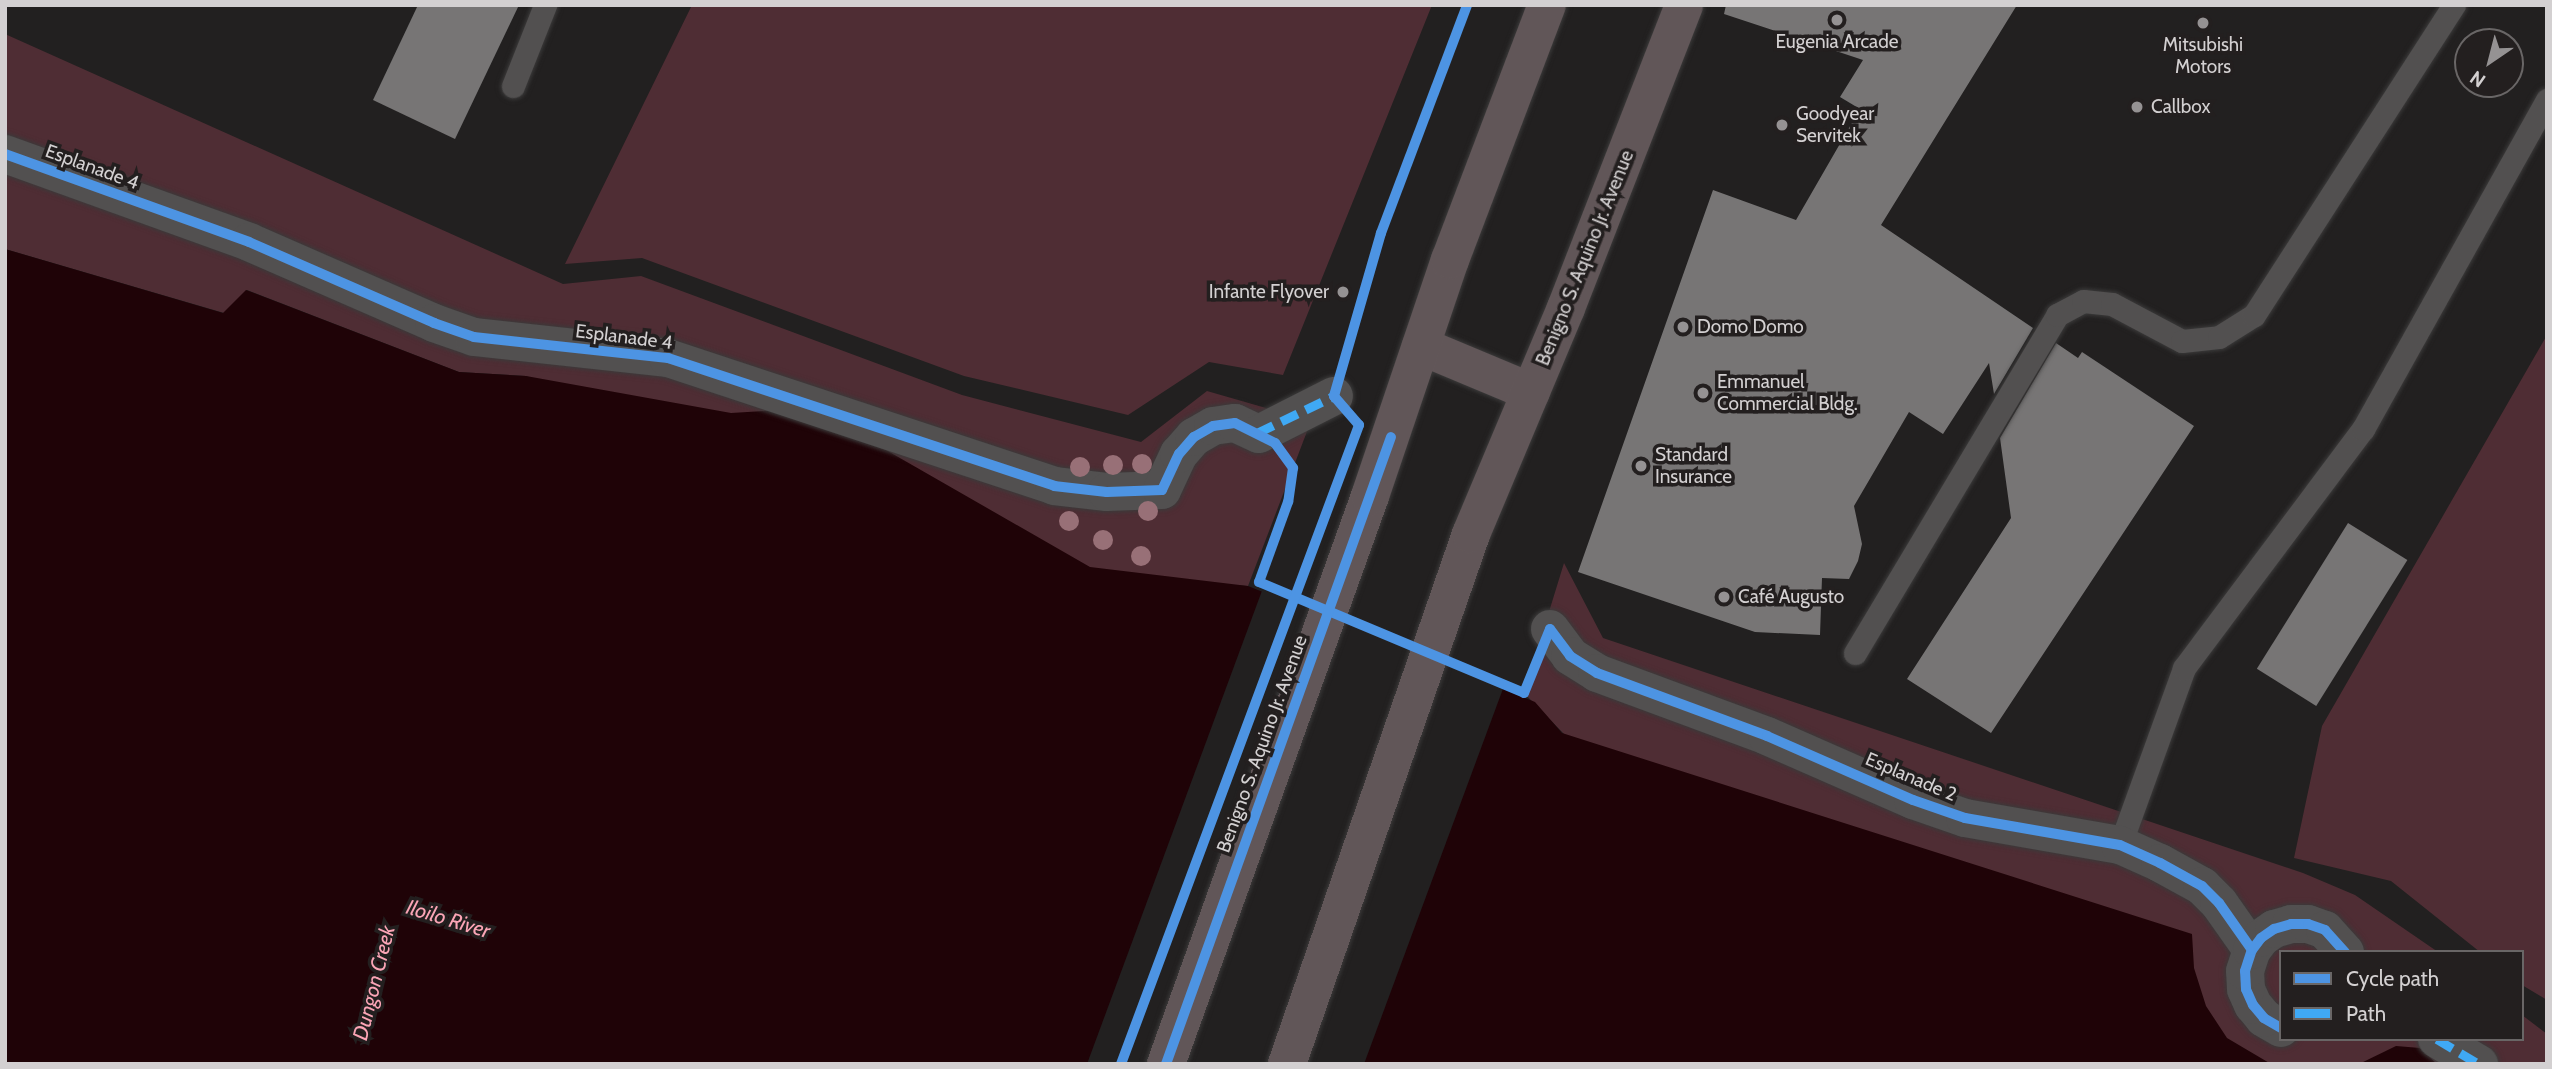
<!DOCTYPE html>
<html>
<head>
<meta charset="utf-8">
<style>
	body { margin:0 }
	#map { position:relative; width:2552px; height:1069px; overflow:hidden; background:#222020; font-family:Cabin,sans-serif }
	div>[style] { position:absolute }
	.green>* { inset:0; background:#4f2d34 }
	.water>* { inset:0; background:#1f0307 }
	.pier>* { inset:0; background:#222020 }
	.building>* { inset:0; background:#777575; transform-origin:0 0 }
	.roads { filter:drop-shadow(0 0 2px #3b3a3a) drop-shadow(0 0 2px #3b3a3a) }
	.lane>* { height:23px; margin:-11.5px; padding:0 11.5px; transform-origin:11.5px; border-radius:11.5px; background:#525050 }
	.street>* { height:38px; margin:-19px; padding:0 19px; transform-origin:19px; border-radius:19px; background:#525050 }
	.highway>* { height:38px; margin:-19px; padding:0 19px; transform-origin:19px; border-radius:19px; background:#615658 }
	.quiet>* { height:9px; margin-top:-4.5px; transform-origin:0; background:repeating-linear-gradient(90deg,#3fa9f5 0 18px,transparent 0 27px) }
	.cycleway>* { height:10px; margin:-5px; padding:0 5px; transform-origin:5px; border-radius:5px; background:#4d94e3 }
	.trees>* { width:20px; height:20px; margin:-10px; border-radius:50%; background:#987077 }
	.dots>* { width:19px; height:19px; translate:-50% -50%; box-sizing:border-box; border:4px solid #231f1f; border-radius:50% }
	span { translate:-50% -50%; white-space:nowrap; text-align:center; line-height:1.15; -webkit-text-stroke:7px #231f1f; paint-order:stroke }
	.poi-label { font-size:19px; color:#d3d0d1 }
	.left { translate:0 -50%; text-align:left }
	.right { translate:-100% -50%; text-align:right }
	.street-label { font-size:19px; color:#d3d0d1 }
	.water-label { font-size:21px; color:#fba5b6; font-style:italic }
	.frame { position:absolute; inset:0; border:7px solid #d3d0d1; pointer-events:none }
	.legend { position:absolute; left:2279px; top:950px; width:245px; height:91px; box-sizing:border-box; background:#231f1f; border:2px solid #696666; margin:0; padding:9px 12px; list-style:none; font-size:21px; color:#d3d0d1 }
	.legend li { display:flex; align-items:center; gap:14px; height:35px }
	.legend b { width:35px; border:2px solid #696666 }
	.north { position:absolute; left:2454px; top:28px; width:70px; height:70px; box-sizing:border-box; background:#231f1f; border:2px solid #696666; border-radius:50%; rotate:215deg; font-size:19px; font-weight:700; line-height:28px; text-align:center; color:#d3d0d1 }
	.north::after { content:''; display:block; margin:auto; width:24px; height:32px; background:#959293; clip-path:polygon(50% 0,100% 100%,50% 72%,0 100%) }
</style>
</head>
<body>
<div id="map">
	<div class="green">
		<div style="clip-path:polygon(692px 5px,1432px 5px,1283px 375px,1209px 362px,1128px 415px,964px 376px,642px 258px,565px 264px)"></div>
		<div style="clip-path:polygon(5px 34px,563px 284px,641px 276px,962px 395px,1141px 442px,1207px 391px,1311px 421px,1248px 586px,1233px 585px,1213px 625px,526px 376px,459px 372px,247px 290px,224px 313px,5px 249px)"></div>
		<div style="clip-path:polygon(2547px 335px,2547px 1000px,2522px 985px,2522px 952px,2480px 952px,2391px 881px,2294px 858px,2322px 726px)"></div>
		<div style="clip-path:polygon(1564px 563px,1603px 638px,2303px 873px,2355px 895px,2438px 952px,2281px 952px,2281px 1039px,2522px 1039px,2522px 1015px,2547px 1034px,2547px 1064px,2170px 1064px,1648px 820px,1524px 693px)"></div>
	</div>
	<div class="water">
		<div style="clip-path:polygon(5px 249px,223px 313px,246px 290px,459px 372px,526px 376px,731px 413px,783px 410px,886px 450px,1090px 567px,1248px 586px,1535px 702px,1562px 733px,2192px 934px,2194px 968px,2206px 1006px,2227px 1038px,2271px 1064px,5px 1064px)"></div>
		<div style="clip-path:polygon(2396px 1046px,2420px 1048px,2437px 1064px,2359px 1064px)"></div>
	</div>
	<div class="pier">
		<div style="clip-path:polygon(1263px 588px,1504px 686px,1364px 1064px,1087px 1064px)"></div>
	</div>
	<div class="building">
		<div style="clip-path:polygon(418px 5px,519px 5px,455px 139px,373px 100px)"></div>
		<div style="clip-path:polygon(1726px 5px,2017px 5px,1881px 225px,2033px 328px,1994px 394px,1989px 363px,1943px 434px,1909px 412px,1854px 506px,1862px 544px,1858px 561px,1849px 579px,1822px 578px,1820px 635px,1755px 632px,1578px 572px,1713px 190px,1796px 220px,1860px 109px,1840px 97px,1863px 60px,1724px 14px)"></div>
		<div style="clip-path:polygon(2056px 343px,2078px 358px,2082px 352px,2194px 426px,1991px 733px,1907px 679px,2011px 518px,2000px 438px)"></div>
		<div style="left:2348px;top:523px;width:70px;height:172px;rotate:32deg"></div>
	</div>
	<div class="roads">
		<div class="lane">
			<div style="left:513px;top:86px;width:87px;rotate:-68.4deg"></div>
			<div style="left:1855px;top:653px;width:394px;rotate:-59.1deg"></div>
			<div style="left:2057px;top:315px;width:30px;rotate:-28deg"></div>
			<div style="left:2083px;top:301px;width:29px;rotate:6deg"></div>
			<div style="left:2112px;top:304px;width:79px;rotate:27.9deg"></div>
			<div style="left:2182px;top:341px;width:37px;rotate:-6deg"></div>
			<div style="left:2219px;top:337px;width:41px;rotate:-32.2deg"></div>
			<div style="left:2254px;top:315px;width:369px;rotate:-57.2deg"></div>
			<div style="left:2120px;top:845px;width:188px;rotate:-70.1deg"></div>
			<div style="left:2184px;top:668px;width:299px;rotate:-53.2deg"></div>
			<div style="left:2363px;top:429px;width:377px;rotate:-60.8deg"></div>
		</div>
		<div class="street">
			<div style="left:5px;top:154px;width:259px;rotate:19.8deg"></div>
			<div style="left:249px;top:242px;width:202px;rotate:23.6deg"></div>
			<div style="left:434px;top:323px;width:42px;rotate:19.3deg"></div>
			<div style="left:474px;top:337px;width:195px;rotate:6.2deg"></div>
			<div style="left:668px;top:358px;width:407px;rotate:18.3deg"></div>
			<div style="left:1054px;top:486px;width:53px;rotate:6.5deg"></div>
			<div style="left:1107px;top:492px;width:55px;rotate:-2.1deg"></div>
			<div style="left:1162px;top:490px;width:40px;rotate:-65deg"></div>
			<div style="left:1179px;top:454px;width:23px;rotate:-49deg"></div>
			<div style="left:1194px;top:437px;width:22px;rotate:-30deg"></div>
			<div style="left:1213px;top:426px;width:22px;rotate:-8deg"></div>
			<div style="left:1235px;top:423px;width:26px;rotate:25deg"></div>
			<div style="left:1259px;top:434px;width:84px;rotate:-26.9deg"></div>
			<div style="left:1550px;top:629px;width:34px;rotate:53deg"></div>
			<div style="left:1570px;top:656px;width:32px;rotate:32deg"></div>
			<div style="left:1597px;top:673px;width:181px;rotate:20.3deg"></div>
			<div style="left:1767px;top:736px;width:159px;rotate:23.7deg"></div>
			<div style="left:1913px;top:800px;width:55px;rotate:19.1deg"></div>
			<div style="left:1965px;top:818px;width:157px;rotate:9.9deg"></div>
			<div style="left:2120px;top:845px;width:44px;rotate:24.2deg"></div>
			<div style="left:2160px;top:863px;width:48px;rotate:28.7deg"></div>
			<div style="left:2202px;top:886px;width:24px;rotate:45deg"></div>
			<div style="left:2219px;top:903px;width:57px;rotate:54.9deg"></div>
			<div style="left:2281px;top:1028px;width:20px;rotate:-150deg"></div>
			<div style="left:2264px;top:1018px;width:17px;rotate:-130deg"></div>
			<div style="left:2253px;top:1005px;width:17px;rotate:-114deg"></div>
			<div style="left:2246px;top:989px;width:18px;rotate:-93deg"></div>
			<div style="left:2245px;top:971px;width:22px;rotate:-72deg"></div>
			<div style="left:2252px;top:950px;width:15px;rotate:-53deg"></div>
			<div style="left:2261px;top:938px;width:16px;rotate:-35deg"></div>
			<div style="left:2274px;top:929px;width:18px;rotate:-16deg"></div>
			<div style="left:2291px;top:924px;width:17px"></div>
			<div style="left:2308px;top:924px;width:18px;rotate:19deg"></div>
			<div style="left:2325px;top:930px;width:30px;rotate:48deg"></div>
			<div style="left:2437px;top:1039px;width:49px;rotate:30.8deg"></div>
		</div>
		<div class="highway">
			<div style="left:1421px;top:346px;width:119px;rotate:22.7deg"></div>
			<div style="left:1166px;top:1064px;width:604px;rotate:-70.24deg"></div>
			<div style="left:1370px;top:496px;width:249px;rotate:-71.3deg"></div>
			<div style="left:1450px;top:260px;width:273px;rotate:-69.2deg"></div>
			<div style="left:1287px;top:1064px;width:561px;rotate:-70.85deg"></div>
			<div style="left:1471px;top:534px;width:245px;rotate:-67.2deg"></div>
			<div style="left:1566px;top:308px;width:325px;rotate:-68.7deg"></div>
		</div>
	</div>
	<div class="quiet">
		<div style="left:1257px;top:433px;width:85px;rotate:-25.7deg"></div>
		<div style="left:2437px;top:1039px;width:49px;rotate:30.8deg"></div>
	</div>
	<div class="cycleway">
		<div style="left:5px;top:154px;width:259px;rotate:19.8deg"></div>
		<div style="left:249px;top:242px;width:202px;rotate:23.6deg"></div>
		<div style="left:434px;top:323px;width:42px;rotate:19.3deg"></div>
		<div style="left:474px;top:337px;width:195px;rotate:6.2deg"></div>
		<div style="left:668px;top:358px;width:407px;rotate:18.3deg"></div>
		<div style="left:1054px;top:486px;width:53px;rotate:6.5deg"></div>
		<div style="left:1107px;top:492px;width:55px;rotate:-2.1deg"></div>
		<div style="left:1162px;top:490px;width:40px;rotate:-65deg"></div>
		<div style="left:1179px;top:454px;width:23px;rotate:-49deg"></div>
		<div style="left:1194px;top:437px;width:22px;rotate:-30deg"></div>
		<div style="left:1213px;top:426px;width:22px;rotate:-8deg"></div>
		<div style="left:1235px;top:423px;width:45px;rotate:26.6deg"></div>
		<div style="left:1275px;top:443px;width:31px;rotate:54deg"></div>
		<div style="left:1293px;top:468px;width:34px;rotate:98deg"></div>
		<div style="left:1288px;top:502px;width:85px;rotate:109.9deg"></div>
		<div style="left:1259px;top:582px;width:287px;rotate:22.7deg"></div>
		<div style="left:1524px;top:693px;width:69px;rotate:-67.9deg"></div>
		<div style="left:1334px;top:396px;width:170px;rotate:-73.9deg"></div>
		<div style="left:1381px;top:233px;width:244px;rotate:-69.3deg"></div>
		<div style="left:1550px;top:629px;width:34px;rotate:53deg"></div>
		<div style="left:1570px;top:656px;width:32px;rotate:32deg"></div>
		<div style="left:1597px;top:673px;width:181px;rotate:20.3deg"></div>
		<div style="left:1767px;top:736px;width:159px;rotate:23.7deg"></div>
		<div style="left:1913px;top:800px;width:55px;rotate:19.1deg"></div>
		<div style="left:1965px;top:818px;width:157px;rotate:9.9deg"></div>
		<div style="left:2120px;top:845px;width:44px;rotate:24.2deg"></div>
		<div style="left:2160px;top:863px;width:48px;rotate:28.7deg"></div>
		<div style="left:2202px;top:886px;width:24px;rotate:45deg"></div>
		<div style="left:2219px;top:903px;width:57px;rotate:54.9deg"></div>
		<div style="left:2281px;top:1028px;width:20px;rotate:-150deg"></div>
		<div style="left:2264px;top:1018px;width:17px;rotate:-130deg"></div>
		<div style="left:2253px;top:1005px;width:17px;rotate:-114deg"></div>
		<div style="left:2246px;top:989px;width:18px;rotate:-93deg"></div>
		<div style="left:2245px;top:971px;width:22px;rotate:-72deg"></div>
		<div style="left:2252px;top:950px;width:15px;rotate:-53deg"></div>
		<div style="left:2261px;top:938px;width:16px;rotate:-35deg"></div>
		<div style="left:2274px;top:929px;width:18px;rotate:-16deg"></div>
		<div style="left:2291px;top:924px;width:17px"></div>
		<div style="left:2308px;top:924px;width:18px;rotate:19deg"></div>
		<div style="left:2325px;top:930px;width:30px;rotate:48deg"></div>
		<div style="left:1121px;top:1064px;width:682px;rotate:-69.57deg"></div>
		<div style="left:1359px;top:425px;width:38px;rotate:-131deg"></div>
		<div style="left:1166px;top:1064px;width:666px;rotate:-70.26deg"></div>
	</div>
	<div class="trees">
		<div style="left:1142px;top:464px"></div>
		<div style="left:1113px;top:465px"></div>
		<div style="left:1080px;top:467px"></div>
		<div style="left:1148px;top:511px"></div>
		<div style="left:1069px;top:521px"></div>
		<div style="left:1103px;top:540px"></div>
		<div style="left:1141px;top:556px"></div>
	</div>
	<div class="dots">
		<div style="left:1837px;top:20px;background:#959293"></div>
		<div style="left:2203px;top:23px;background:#959293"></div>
		<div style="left:2137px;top:107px;background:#959293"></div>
		<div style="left:1782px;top:125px;background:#959293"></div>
		<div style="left:1343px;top:292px;background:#959293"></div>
		<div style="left:1683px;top:327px;background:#959293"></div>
		<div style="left:1703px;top:393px;background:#959293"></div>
		<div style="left:1641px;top:466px;background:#959293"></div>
		<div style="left:1724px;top:597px;background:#959293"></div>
	</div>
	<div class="poi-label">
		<span style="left:1837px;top:42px">Eugenia Arcade</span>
		<span style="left:2203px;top:56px">Mitsubishi<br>Motors</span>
		<span class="left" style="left:2151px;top:107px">Callbox</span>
		<span class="left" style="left:1796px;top:125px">Goodyear<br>Servitek</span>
		<span class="right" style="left:1329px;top:292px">Infante Flyover</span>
		<span class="left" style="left:1697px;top:327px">Domo Domo</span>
		<span class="left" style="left:1717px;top:393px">Emmanuel<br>Commercial Bldg.</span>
		<span class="left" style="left:1655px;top:466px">Standard<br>Insurance</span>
		<span class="left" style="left:1738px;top:597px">Café Augusto</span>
	</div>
	<div class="street-label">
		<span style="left:92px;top:167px;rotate:20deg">Esplanade 4</span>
		<span style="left:1585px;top:258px;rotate:-68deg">Benigno S. Aquino Jr. Avenue</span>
		<span style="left:624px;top:337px;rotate:7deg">Esplanade 4</span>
		<span style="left:1262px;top:744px;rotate:-70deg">Benigno S. Aquino Jr. Avenue</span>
		<span style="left:1911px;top:777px;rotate:23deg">Esplanade 2</span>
	</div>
	<div class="water-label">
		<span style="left:448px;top:919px;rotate:17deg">Iloilo River</span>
		<span style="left:374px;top:983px;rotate:-76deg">Dungon Creek</span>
	</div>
	<div class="frame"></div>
	<ul class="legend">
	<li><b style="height:9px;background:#4d94e3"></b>Cycle path</li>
	<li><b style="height:9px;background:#3fa9f5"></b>Path</li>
	</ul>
	<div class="north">N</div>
</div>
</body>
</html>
